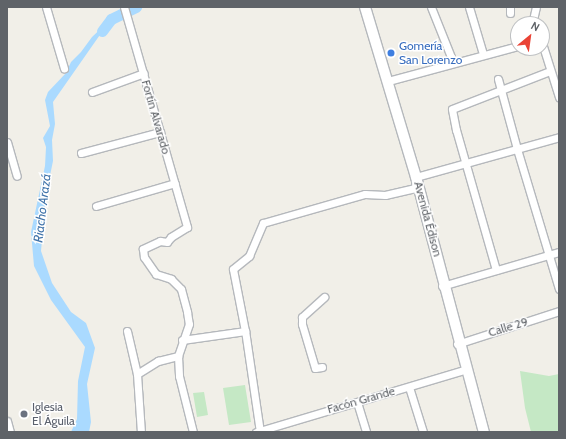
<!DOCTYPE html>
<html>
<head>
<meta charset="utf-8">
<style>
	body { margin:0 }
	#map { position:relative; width:566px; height:439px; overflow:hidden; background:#f1efe8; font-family:Cabin,sans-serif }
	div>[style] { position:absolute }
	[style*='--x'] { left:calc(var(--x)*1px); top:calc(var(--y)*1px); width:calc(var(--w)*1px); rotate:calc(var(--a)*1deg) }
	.green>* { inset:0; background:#c5e8c5 }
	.water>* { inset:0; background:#aadaff }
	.river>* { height:11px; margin:-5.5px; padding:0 5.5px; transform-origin:5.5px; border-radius:5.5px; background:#aadaff }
	.roads { filter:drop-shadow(1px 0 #b5b8bc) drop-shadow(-1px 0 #b5b8bc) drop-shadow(0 1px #b5b8bc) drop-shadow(0 -1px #b5b8bc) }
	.minor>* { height:7px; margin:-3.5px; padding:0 3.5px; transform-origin:3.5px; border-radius:3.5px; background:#fff }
	.secondary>* { height:10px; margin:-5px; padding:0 5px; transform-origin:5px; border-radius:5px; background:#fff }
	.dots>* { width:11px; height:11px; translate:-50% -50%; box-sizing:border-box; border:2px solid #fff; border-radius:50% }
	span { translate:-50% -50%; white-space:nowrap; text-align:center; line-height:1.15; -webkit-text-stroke:3px #fff; paint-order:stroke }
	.shop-label { font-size:12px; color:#366cbe }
	.left { translate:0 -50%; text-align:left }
	.street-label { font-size:12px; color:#5f6368 }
	.worship-label { font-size:12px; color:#5b616d }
	.water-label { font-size:13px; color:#4174aa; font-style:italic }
	.frame { position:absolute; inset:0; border:8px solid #5f6368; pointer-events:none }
	.north { position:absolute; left:510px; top:16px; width:40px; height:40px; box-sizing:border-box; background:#fff; border:1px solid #bfc1c3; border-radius:50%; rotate:29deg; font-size:11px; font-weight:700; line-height:16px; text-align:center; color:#5f6368 }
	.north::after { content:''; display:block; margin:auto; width:14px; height:18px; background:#ea4335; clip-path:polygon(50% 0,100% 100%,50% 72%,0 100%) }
</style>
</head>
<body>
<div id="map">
	<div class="green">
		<i style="clip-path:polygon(520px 371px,549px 376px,559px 374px,559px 432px,531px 432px,525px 408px)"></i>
		<i style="clip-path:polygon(245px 385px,251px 422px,229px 425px,223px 388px)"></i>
		<i style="clip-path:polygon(204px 392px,208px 415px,197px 417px,193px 393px)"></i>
	</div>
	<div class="water">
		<i style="clip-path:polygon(111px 19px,53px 102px,55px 124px,52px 140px,53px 161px,46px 195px,41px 251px,52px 283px,71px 312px,86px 323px,95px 348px,87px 384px,91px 422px,89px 432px,71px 432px,77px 419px,78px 381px,85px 347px,51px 300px,34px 266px,31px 232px,45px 166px,46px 147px,43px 138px,50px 126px,45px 100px,48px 92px,66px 73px,71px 62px,81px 52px,92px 37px)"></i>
	</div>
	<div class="river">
		<i style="--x:102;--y:31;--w:15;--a:-53"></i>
		<i style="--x:111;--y:19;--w:28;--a:-26"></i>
	</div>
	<div class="roads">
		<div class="minor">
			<i style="--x:46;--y:7;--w:64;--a:73.6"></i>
			<i style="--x:124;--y:7;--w:229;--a:74"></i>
			<i style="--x:187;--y:227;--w:19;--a:148"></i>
			<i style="--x:171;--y:237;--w:6;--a:129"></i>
			<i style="--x:167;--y:242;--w:7;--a:-172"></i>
			<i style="--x:160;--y:241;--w:19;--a:155"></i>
			<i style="--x:143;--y:249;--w:8;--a:83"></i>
			<i style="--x:144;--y:257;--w:21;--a:55"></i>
			<i style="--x:156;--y:274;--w:16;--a:18"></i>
			<i style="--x:171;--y:279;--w:14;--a:45"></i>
			<i style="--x:181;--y:289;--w:24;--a:75"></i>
			<i style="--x:187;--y:312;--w:12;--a:81"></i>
			<i style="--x:189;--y:324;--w:34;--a:109"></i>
			<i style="--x:178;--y:356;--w:20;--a:87"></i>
			<i style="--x:179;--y:376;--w:58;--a:76"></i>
			<i style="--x:431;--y:7;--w:59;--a:68.2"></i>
			<i style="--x:469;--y:7;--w:49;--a:73.4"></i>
			<i style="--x:510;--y:7;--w:6;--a:90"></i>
			<i style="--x:532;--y:24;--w:17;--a:-77"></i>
			<i style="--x:542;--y:43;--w:57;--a:72.5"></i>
			<i style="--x:498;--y:79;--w:73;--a:74.8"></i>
			<i style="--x:517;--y:149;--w:146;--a:73.3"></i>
			<i style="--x:388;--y:81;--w:135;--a:-15.1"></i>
			<i style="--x:92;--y:92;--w:55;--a:-20.1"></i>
			<i style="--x:7;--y:142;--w:35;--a:74"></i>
			<i style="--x:81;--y:153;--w:82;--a:-14.9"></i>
			<i style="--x:96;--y:206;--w:82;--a:-16.2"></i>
			<i style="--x:496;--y:270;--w:146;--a:-105.9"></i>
			<i style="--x:456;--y:130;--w:21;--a:-101"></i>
			<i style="--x:452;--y:109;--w:105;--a:-21.2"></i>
			<i style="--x:442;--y:286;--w:122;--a:-16.2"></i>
			<i style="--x:127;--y:331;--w:44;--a:76.9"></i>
			<i style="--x:137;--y:374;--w:58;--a:86.1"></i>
			<i style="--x:182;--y:340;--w:64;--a:-8.1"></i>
			<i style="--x:457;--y:344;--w:107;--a:-17.9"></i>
			<i style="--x:322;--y:367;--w:7;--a:172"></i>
			<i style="--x:315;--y:368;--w:46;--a:-106.5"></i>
			<i style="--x:302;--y:324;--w:7;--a:-90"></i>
			<i style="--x:302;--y:317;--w:30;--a:-42"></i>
			<i style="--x:137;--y:374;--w:25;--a:-32"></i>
			<i style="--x:158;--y:361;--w:21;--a:-14"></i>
			<i style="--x:409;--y:387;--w:47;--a:72.7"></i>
			<i style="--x:357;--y:402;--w:31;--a:73"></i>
			<i style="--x:7;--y:421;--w:11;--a:75"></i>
			<i style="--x:256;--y:432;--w:220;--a:-16.6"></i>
			<i style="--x:260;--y:432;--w:102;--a:-98.4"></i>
			<i style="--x:245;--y:331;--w:63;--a:-101"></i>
			<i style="--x:233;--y:269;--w:21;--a:-39"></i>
			<i style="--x:249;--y:256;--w:36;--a:-67"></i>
			<i style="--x:263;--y:223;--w:106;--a:-15.9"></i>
			<i style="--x:365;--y:194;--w:20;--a:3"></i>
			<i style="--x:385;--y:195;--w:31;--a:-13"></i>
			<i style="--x:415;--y:188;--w:11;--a:-85"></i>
			<i style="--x:416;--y:177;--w:148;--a:-15.6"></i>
		</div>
		<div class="secondary">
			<i style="--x:365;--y:7;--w:177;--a:73.3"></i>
			<i style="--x:416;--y:177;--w:264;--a:75.1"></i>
		</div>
	</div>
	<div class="dots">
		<i style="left:391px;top:53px;background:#3f7fe0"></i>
		<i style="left:24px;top:414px;background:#6b7280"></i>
	</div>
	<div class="shop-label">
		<span class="left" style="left:399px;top:53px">Gomería<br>San Lorenzo</span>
	</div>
	<div class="street-label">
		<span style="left:156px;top:117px;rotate:74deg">Fortín Alvarado</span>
		<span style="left:428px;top:219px;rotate:75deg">Avenida Édison</span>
		<span style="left:508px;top:327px;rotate:-17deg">Calle 29</span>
		<span style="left:361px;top:400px;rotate:-16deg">Facón Grande</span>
	</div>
	<div class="worship-label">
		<span class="left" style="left:32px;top:414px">Iglesia<br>El Águila</span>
	</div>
	<div class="water-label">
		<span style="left:42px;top:208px;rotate:-83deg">Riacho Arazá</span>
	</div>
	<div class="frame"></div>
	<div class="north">N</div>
</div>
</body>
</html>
